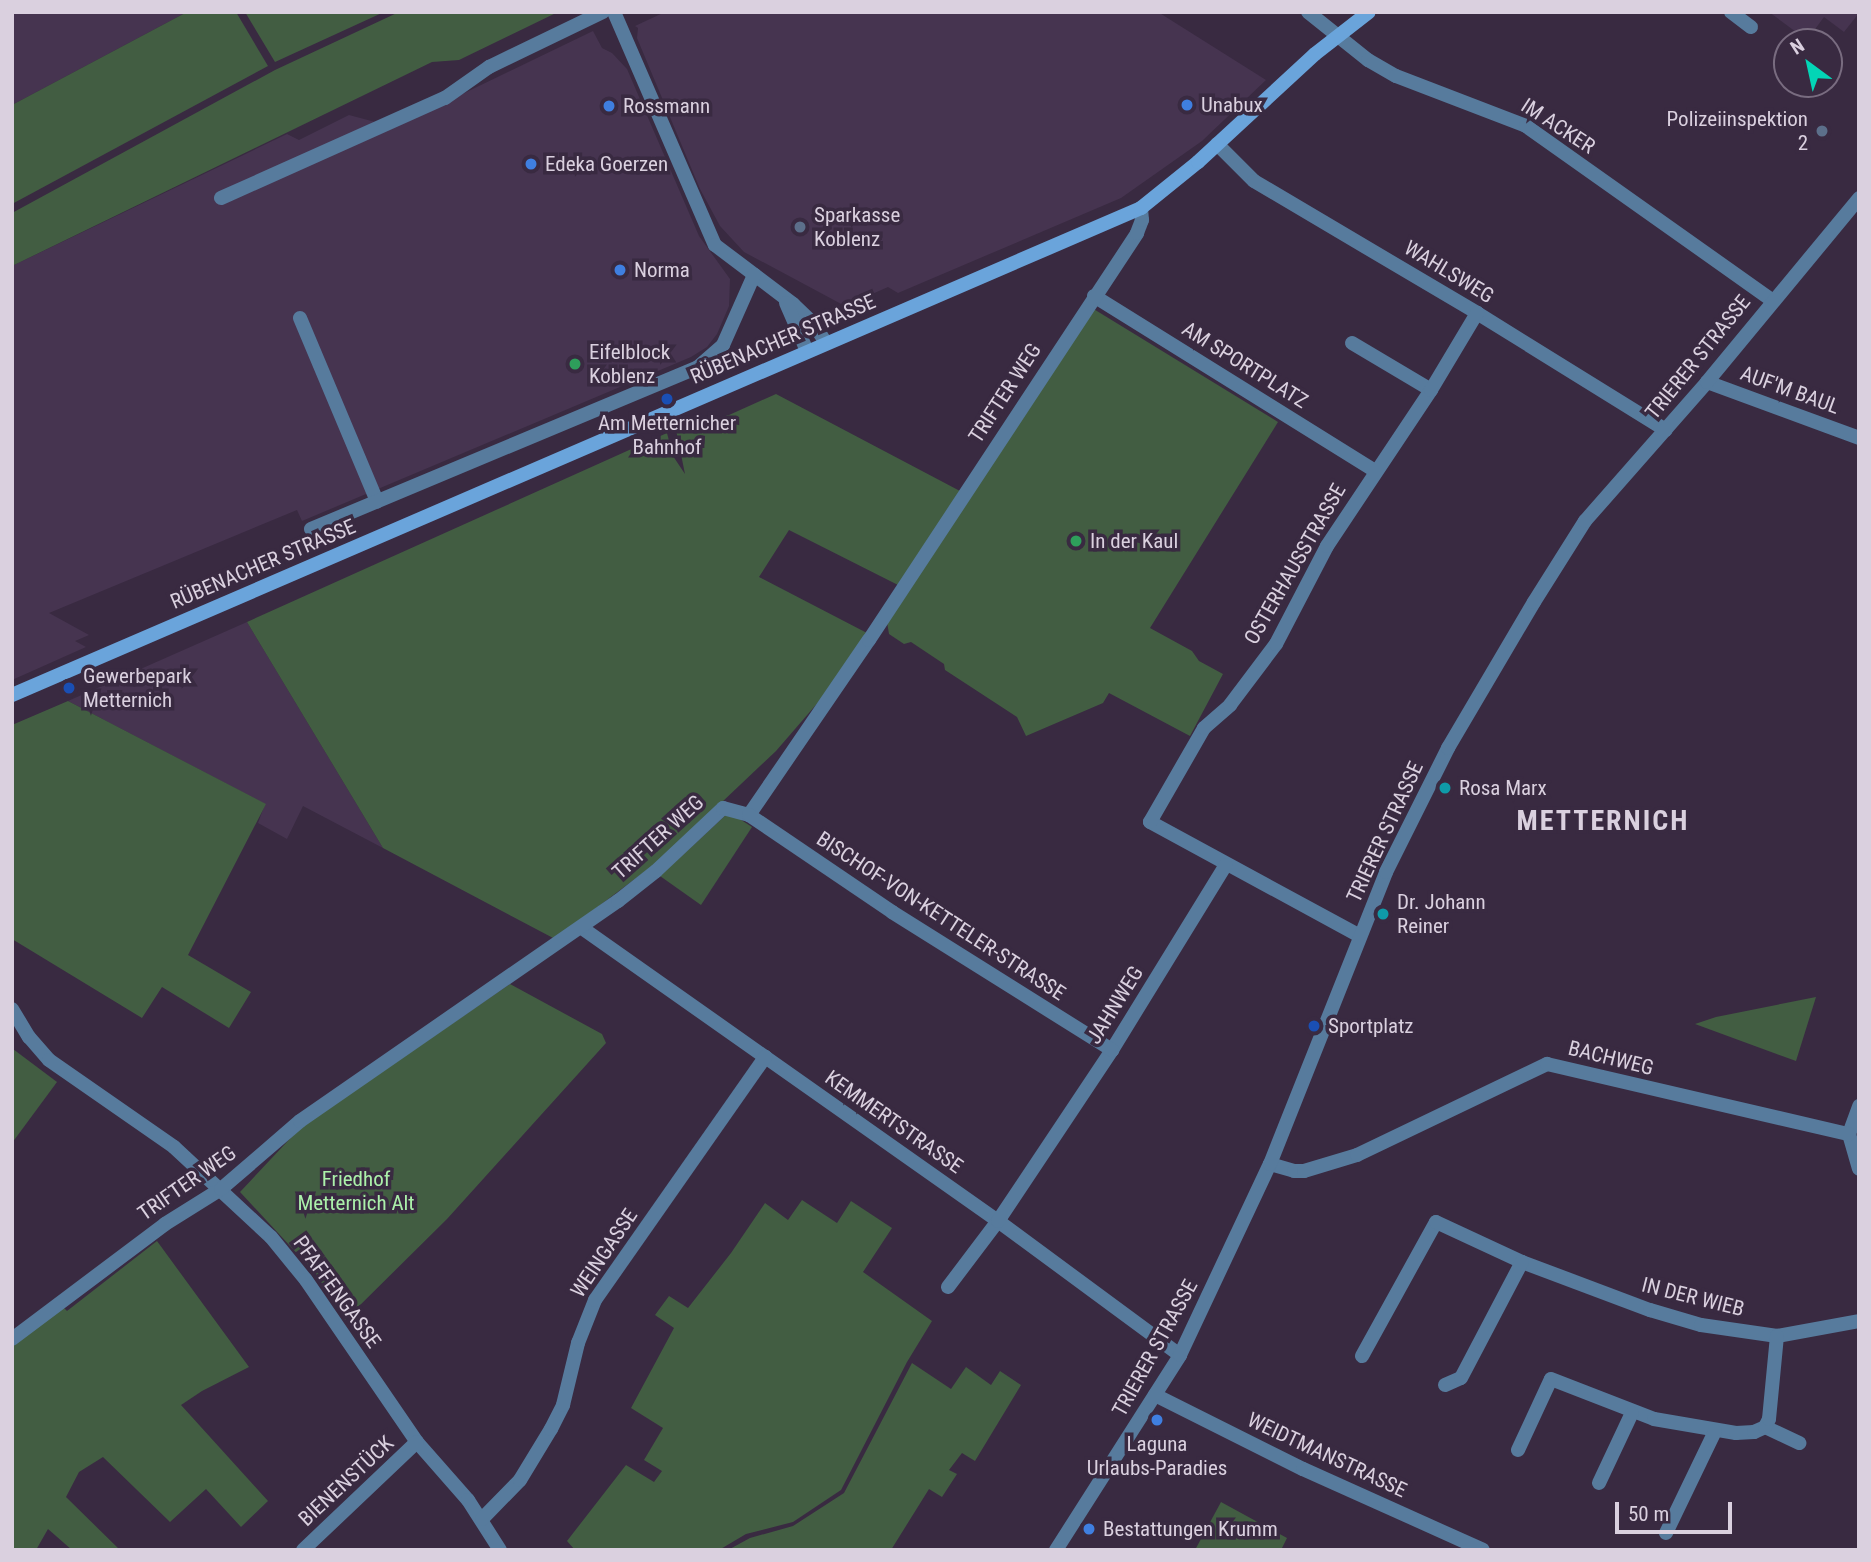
<!DOCTYPE html>
<html>
<head>
<meta charset="utf-8">
<style>
	body { margin:0 }
	#map { position:relative; width:1871px; height:1562px; overflow:hidden; background:#392a41; font-family:"Roboto Condensed",sans-serif }
	div>[style] { position:absolute }
	[style*='--x'] { left:calc(var(--x)*1px); top:calc(var(--y)*1px); width:calc(var(--w)*1px); rotate:calc(var(--a)*1deg) }
	.built>* { inset:0; background:#463450 }
	.green>* { inset:0; background:#425d42 }
	.street>* { height:14px; margin:-7px; padding:0 7px; transform-origin:7px; border-radius:7px; background:#577b9d }
	.secondary>* { height:14px; margin:-7px; padding:0 7px; transform-origin:7px; border-radius:7px; background:#6aa4db }
	.dots>* { width:19px; height:19px; translate:-50% -50%; box-sizing:border-box; border:4px solid #392a41; border-radius:50% }
	span { translate:-50% -50%; white-space:nowrap; text-align:center; line-height:1.15; -webkit-text-stroke:7px #392a41; paint-order:stroke }
	.poi-label { font-size:21px; color:#dad0df }
	.left { translate:0 -50%; text-align:left }
	.right { translate:-100% -50%; text-align:right }
	.street-label { font-size:21px; color:#dad0df }
	.park-label { font-size:21px; color:#abf0aa }
	.district-label { font-size:28px; color:#dad0df; font-weight:700; letter-spacing:2px }
	.frame { position:absolute; inset:0; border:14px solid #dad0df; pointer-events:none }
	.north { position:absolute; left:1773px; top:28px; width:70px; height:70px; box-sizing:border-box; background:#392a41; border:2px solid #796c80; border-radius:50%; rotate:327deg; font-size:19px; font-weight:700; line-height:28px; text-align:center; color:#dad0df }
	.north::after { content:''; display:block; margin:auto; width:24px; height:32px; background:#03d5b6; clip-path:polygon(50% 0,100% 100%,50% 72%,0 100%) }
	.scale { position:absolute; left:1615px; top:1502px; width:117px; height:32px; box-sizing:border-box; border:4px solid #dad0df; border-top:0; padding-left:9px; font-size:21px; line-height:24px; white-space:nowrap; color:#dad0df; -webkit-text-stroke:5px #392a41; paint-order:stroke }
</style>
</head>
<body>
<div id="map">
	<div class="built">
		<i style="clip-path:polygon(12px 12px,187px 12px,12px 105px)"></i>
		<i style="clip-path:polygon(665px 12px,1158px 12px,1266px 80px,1202px 141px,1121px 198px,898px 293px,888px 287px,845px 306px,744px 252px,720px 226px,700px 189px,637px 38px,638px 28px,635px 26px)"></i>
		<i style="clip-path:polygon(1769px 12px,1859px 12px,1859px 13px,1844px 32px,1824px 17px,1807px 40px)"></i>
		<i style="clip-path:polygon(593px 31px,602px 48px,612px 53px,627px 69px,699px 236px,730px 279px,729px 306px,717px 334px,707px 347px,691px 357px,302px 521px,297px 510px,49px 613px,89px 635px,75px 641px,86px 647px,12px 680px,12px 266px,287px 134px,299px 140px,349px 115px,394px 127px)"></i>
		<i style="clip-path:polygon(247px 622px,383px 848px,303px 806px,287px 839px,258px 823px,265px 804px,68px 701px)"></i>
	</div>
	<div class="green">
		<i style="clip-path:polygon(187px 12px,236px 12px,268px 66px,12px 204px,12px 105px)"></i>
		<i style="clip-path:polygon(245px 12px,384px 12px,275px 62px)"></i>
		<i style="clip-path:polygon(399px 12px,558px 12px,459px 60px,432px 62px,12px 266px,12px 213px,275px 70px)"></i>
		<i style="clip-path:polygon(1092px 308px,1278px 422px,1150px 628px,1192px 651px,1199px 661px,1223px 674px,1190px 736px,1109px 693px,1103px 703px,1026px 736px,1017px 717px,945px 670px,944px 664px,911px 642px,904px 644px,889px 634px,887px 622px)"></i>
		<i style="clip-path:polygon(776px 394px,960px 491px,898px 585px,789px 530px,759px 577px,867px 633px,827px 692px,776px 751px,664px 857px,555px 939px,383px 848px,247px 622px,667px 433px,673px 456px,685px 474px,676px 430px,729px 415px)"></i>
		<i style="clip-path:polygon(68px 701px,266px 804px,188px 955px,251px 992px,229px 1028px,162px 987px,142px 1018px,12px 939px,12px 725px)"></i>
		<i style="clip-path:polygon(729px 812px,752px 827px,701px 905px,660px 876px)"></i>
		<i style="clip-path:polygon(510px 984px,602px 1034px,606px 1043px,447px 1219px,345px 1320px,316px 1274px,240px 1192px,301px 1127px)"></i>
		<i style="clip-path:polygon(1816px 997px,1796px 1061px,1695px 1024px,1716px 1017px)"></i>
		<i style="clip-path:polygon(13px 1049px,57px 1082px,12px 1143px,12px 1050px)"></i>
		<i style="clip-path:polygon(802px 1200px,837px 1223px,851px 1201px,892px 1228px,863px 1272px,932px 1321px,907px 1362px,841px 1490px,793px 1522px,746px 1534px,719px 1550px,575px 1550px,567px 1541px,626px 1465px,654px 1482px,662px 1471px,644px 1460px,663px 1428px,631px 1408px,674px 1328px,655px 1315px,669px 1296px,688px 1308px,731px 1253px,765px 1203px,788px 1220px)"></i>
		<i style="clip-path:polygon(157px 1241px,249px 1367px,202px 1391px,181px 1405px,268px 1501px,241px 1527px,206px 1489px,170px 1522px,103px 1457px,79px 1472px,66px 1497px,120px 1550px,72px 1550px,48px 1529px,36px 1550px,12px 1550px,12px 1347px,63px 1307px,67px 1311px)"></i>
		<i style="clip-path:polygon(912px 1363px,951px 1389px,966px 1367px,991px 1385px,1000px 1371px,1021px 1385px,975px 1461px,962px 1453px,949px 1470px,957px 1474px,942px 1497px,929px 1489px,891px 1550px,728px 1550px,750px 1538px,793px 1526px,844px 1493px)"></i>
		<i style="clip-path:polygon(1221px 1502px,1287px 1538px,1281px 1550px,1195px 1550px)"></i>
	</div>
	<div class="street">
		<i style="--x:614;--y:12;--w:254;--a:66.6"></i>
		<i style="--x:715;--y:245;--w:98;--a:37.1"></i>
		<i style="--x:793;--y:304;--w:29;--a:44"></i>
		<i style="--x:814;--y:324;--w:22;--a:58"></i>
		<i style="--x:1308;--y:12;--w:77;--a:38.7"></i>
		<i style="--x:1368;--y:60;--w:32;--a:30"></i>
		<i style="--x:1396;--y:76;--w:139;--a:21"></i>
		<i style="--x:1526;--y:126;--w:301;--a:35.3"></i>
		<i style="--x:1731;--y:12;--w:25;--a:37"></i>
		<i style="--x:1217;--y:144;--w:52;--a:45"></i>
		<i style="--x:1254;--y:181;--w:259;--a:30.6"></i>
		<i style="--x:1477;--y:313;--w:222;--a:31.8"></i>
		<i style="--x:221;--y:198;--w:245;--a:-24.1"></i>
		<i style="--x:445;--y:98;--w:54;--a:-35.2"></i>
		<i style="--x:489;--y:67;--w:127;--a:-25.8"></i>
		<i style="--x:1094;--y:296;--w:331;--a:31.9"></i>
		<i style="--x:786;--y:303;--w:52;--a:66.4"></i>
		<i style="--x:300;--y:318;--w:199;--a:67.2"></i>
		<i style="--x:1352;--y:343;--w:92;--a:30.7"></i>
		<i style="--x:1707;--y:382;--w:162;--a:20.2"></i>
		<i style="--x:311;--y:529;--w:420;--a:-22.7"></i>
		<i style="--x:698;--y:367;--w:33;--a:-41"></i>
		<i style="--x:723;--y:345;--w:77;--a:-66.1"></i>
		<i style="--x:749;--y:815;--w:212;--a:-55.6"></i>
		<i style="--x:869;--y:640;--w:487;--a:-56.6"></i>
		<i style="--x:1137;--y:233;--w:14;--a:-69"></i>
		<i style="--x:1142;--y:220;--w:12;--a:-95"></i>
		<i style="--x:582;--y:928;--w:509;--a:35.16"></i>
		<i style="--x:998;--y:1221;--w:226;--a:36.4"></i>
		<i style="--x:1360;--y:936;--w:239;--a:-151.5"></i>
		<i style="--x:1150;--y:822;--w:108;--a:-60.1"></i>
		<i style="--x:1204;--y:728;--w:35;--a:-41"></i>
		<i style="--x:1230;--y:705;--w:76;--a:-53"></i>
		<i style="--x:1276;--y:644;--w:110;--a:-62.5"></i>
		<i style="--x:1327;--y:546;--w:187;--a:-56.3"></i>
		<i style="--x:1431;--y:390;--w:90;--a:-59.1"></i>
		<i style="--x:12;--y:1009;--w:33;--a:59"></i>
		<i style="--x:29;--y:1037;--w:30;--a:49"></i>
		<i style="--x:49;--y:1060;--w:152;--a:34.8"></i>
		<i style="--x:174;--y:1147;--w:132;--a:42.9"></i>
		<i style="--x:271;--y:1237;--w:55;--a:50.9"></i>
		<i style="--x:306;--y:1280;--w:196;--a:55.6"></i>
		<i style="--x:417;--y:1442;--w:77;--a:48.7"></i>
		<i style="--x:468;--y:1500;--w:59;--a:57.4"></i>
		<i style="--x:1849;--y:1134;--w:36;--a:74"></i>
		<i style="--x:1849;--y:1134;--w:30;--a:-70"></i>
		<i style="--x:1270;--y:1164;--w:25;--a:16"></i>
		<i style="--x:1294;--y:1171;--w:10;--a:0"></i>
		<i style="--x:1304;--y:1171;--w:55;--a:-16.8"></i>
		<i style="--x:1357;--y:1155;--w:211;--a:-25.6"></i>
		<i style="--x:1547;--y:1064;--w:310;--a:13.1"></i>
		<i style="--x:948;--y:1287;--w:83;--a:-52.9"></i>
		<i style="--x:998;--y:1221;--w:206;--a:-56.3"></i>
		<i style="--x:1112;--y:1050;--w:217;--a:-58.4"></i>
		<i style="--x:12;--y:1339;--w:191;--a:-36.9"></i>
		<i style="--x:165;--y:1224;--w:66;--a:-32"></i>
		<i style="--x:221;--y:1189;--w:104;--a:-40.7"></i>
		<i style="--x:300;--y:1121;--w:387;--a:-34.7"></i>
		<i style="--x:618;--y:901;--w:48;--a:-38.3"></i>
		<i style="--x:656;--y:871;--w:92;--a:-43.2"></i>
		<i style="--x:723;--y:808;--w:27;--a:15"></i>
		<i style="--x:749;--y:815;--w:173;--a:34.1"></i>
		<i style="--x:892;--y:912;--w:260;--a:32.1"></i>
		<i style="--x:1362;--y:1356;--w:153;--a:-61.1"></i>
		<i style="--x:1436;--y:1222;--w:95;--a:24.9"></i>
		<i style="--x:1522;--y:1262;--w:137;--a:20.6"></i>
		<i style="--x:1650;--y:1310;--w:53;--a:16.4"></i>
		<i style="--x:1701;--y:1325;--w:77;--a:8.2"></i>
		<i style="--x:1777;--y:1336;--w:83;--a:-10.4"></i>
		<i style="--x:1445;--y:1385;--w:17;--a:-24"></i>
		<i style="--x:1461;--y:1378;--w:131;--a:-62.3"></i>
		<i style="--x:1155;--y:1395;--w:165;--a:26.6"></i>
		<i style="--x:1303;--y:1469;--w:197;--a:24.2"></i>
		<i style="--x:1765;--y:1427;--w:38;--a:25"></i>
		<i style="--x:1518;--y:1450;--w:78;--a:-65.1"></i>
		<i style="--x:1551;--y:1379;--w:110;--a:21.2"></i>
		<i style="--x:1654;--y:1419;--w:83;--a:9.7"></i>
		<i style="--x:1736;--y:1433;--w:18;--a:-3"></i>
		<i style="--x:1754;--y:1432;--w:12;--a:-24"></i>
		<i style="--x:1765;--y:1427;--w:9;--a:-63"></i>
		<i style="--x:1769;--y:1419;--w:83;--a:-84.5"></i>
		<i style="--x:1599;--y:1483;--w:77;--a:-64.8"></i>
		<i style="--x:482;--y:1519;--w:54;--a:-45.7"></i>
		<i style="--x:520;--y:1480;--w:60;--a:-58.7"></i>
		<i style="--x:551;--y:1429;--w:27;--a:-63"></i>
		<i style="--x:563;--y:1405;--w:64;--a:-76.4"></i>
		<i style="--x:578;--y:1343;--w:46;--a:-68.4"></i>
		<i style="--x:595;--y:1300;--w:297;--a:-55"></i>
		<i style="--x:1666;--y:1533;--w:113;--a:-64.3"></i>
		<i style="--x:303;--y:1550;--w:157;--a:-43.5"></i>
		<i style="--x:1056;--y:1550;--w:231;--a:-57.5"></i>
		<i style="--x:1180;--y:1355;--w:211;--a:-64.8"></i>
		<i style="--x:1270;--y:1164;--w:314;--a:-68.3"></i>
		<i style="--x:1386;--y:872;--w:139;--a:-63.4"></i>
		<i style="--x:1448;--y:748;--w:169;--a:-59.5"></i>
		<i style="--x:1534;--y:602;--w:96;--a:-57.8"></i>
		<i style="--x:1585;--y:521;--w:185;--a:-48.7"></i>
		<i style="--x:1707;--y:382;--w:239;--a:-50.4"></i>
	</div>
	<div class="secondary">
		<i style="--x:12;--y:695;--w:1230;--a:-23.33"></i>
		<i style="--x:1141;--y:208;--w:73;--a:-38.9"></i>
		<i style="--x:1198;--y:162;--w:159;--a:-42.7"></i>
		<i style="--x:1315;--y:54;--w:68;--a:-37.9"></i>
	</div>
	<div class="dots">
		<i style="left:1187px;top:105px;background:#3f7fe0"></i>
		<i style="left:609px;top:106px;background:#3f7fe0"></i>
		<i style="left:1822px;top:131px;background:#5c6f8a"></i>
		<i style="left:531px;top:164px;background:#3f7fe0"></i>
		<i style="left:800px;top:227px;background:#5c6f8a"></i>
		<i style="left:620px;top:270px;background:#3f7fe0"></i>
		<i style="left:575px;top:364px;background:#2e9e5b"></i>
		<i style="left:667px;top:399px;background:#1a4fb4"></i>
		<i style="left:1076px;top:541px;background:#2e9e5b"></i>
		<i style="left:69px;top:688px;background:#1a4fb4"></i>
		<i style="left:1445px;top:788px;background:#0f9aa8"></i>
		<i style="left:1383px;top:914px;background:#0f9aa8"></i>
		<i style="left:1314px;top:1026px;background:#1a4fb4"></i>
		<i style="left:1157px;top:1420px;background:#3f7fe0"></i>
		<i style="left:1089px;top:1529px;background:#3f7fe0"></i>
	</div>
	<div class="poi-label">
		<span class="left" style="left:1201px;top:105px">Unabux</span>
		<span class="left" style="left:623px;top:106px">Rossmann</span>
		<span class="right" style="left:1808px;top:131px">Polizeiinspektion<br>2</span>
		<span class="left" style="left:545px;top:164px">Edeka Goerzen</span>
		<span class="left" style="left:814px;top:227px">Sparkasse<br>Koblenz</span>
		<span class="left" style="left:634px;top:270px">Norma</span>
		<span class="left" style="left:589px;top:364px">Eifelblock<br>Koblenz</span>
		<span style="left:667px;top:435px">Am Metternicher<br>Bahnhof</span>
		<span class="left" style="left:1090px;top:541px">In der Kaul</span>
		<span class="left" style="left:83px;top:688px">Gewerbepark<br>Metternich</span>
		<span class="left" style="left:1459px;top:788px">Rosa Marx</span>
		<span class="left" style="left:1397px;top:914px">Dr. Johann<br>Reiner</span>
		<span class="left" style="left:1328px;top:1026px">Sportplatz</span>
		<span style="left:1157px;top:1456px">Laguna<br>Urlaubs-Paradies</span>
		<span class="left" style="left:1103px;top:1529px">Bestattungen Krumm</span>
	</div>
	<div class="street-label">
		<span style="left:1558px;top:126px;rotate:33deg">IM ACKER</span>
		<span style="left:1449px;top:272px;rotate:31deg">WAHLSWEG</span>
		<span style="left:783px;top:339px;rotate:-23deg">RÜBENACHER STRASSE</span>
		<span style="left:1698px;top:357px;rotate:-51deg">TRIERER STRASSE</span>
		<span style="left:1245px;top:365px;rotate:32deg">AM SPORTPLATZ</span>
		<span style="left:1790px;top:390px;rotate:20deg">AUF'M BAUL</span>
		<span style="left:1005px;top:393px;rotate:-57deg">TRIFTER WEG</span>
		<span style="left:263px;top:564px;rotate:-23deg">RÜBENACHER STRASSE</span>
		<span style="left:1295px;top:564px;rotate:-60deg">OSTERHAUSSTRASSE</span>
		<span style="left:1385px;top:832px;rotate:-65deg">TRIERER STRASSE</span>
		<span style="left:658px;top:837px;rotate:-42deg">TRIFTER WEG</span>
		<span style="left:941px;top:916px;rotate:33deg">BISCHOF-VON-KETTELER-STRASSE</span>
		<span style="left:1115px;top:1005px;rotate:-58deg">JAHNWEG</span>
		<span style="left:1611px;top:1058px;rotate:14deg">BACHWEG</span>
		<span style="left:894px;top:1122px;rotate:35deg">KEMMERTSTRASSE</span>
		<span style="left:187px;top:1183px;rotate:-35deg">TRIFTER WEG</span>
		<span style="left:604px;top:1253px;rotate:-56deg">WEINGASSE</span>
		<span style="left:337px;top:1292px;rotate:54deg">PFAFFENGASSE</span>
		<span style="left:1693px;top:1297px;rotate:14deg">IN DER WIEB</span>
		<span style="left:1155px;top:1348px;rotate:-61deg">TRIERER STRASSE</span>
		<span style="left:1327px;top:1455px;rotate:25deg">WEIDTMANSTRASSE</span>
		<span style="left:346px;top:1481px;rotate:-43deg">BIENENSTÜCK</span>
	</div>
	<div class="park-label">
		<span style="left:356px;top:1191px">Friedhof<br>Metternich Alt</span>
	</div>
	<div class="district-label">
		<span style="left:1603px;top:821px">METTERNICH</span>
	</div>
	<div class="frame"></div>
	<div class="north">N</div>
	<div class="scale">50 m</div>
</div>
</body>
</html>
